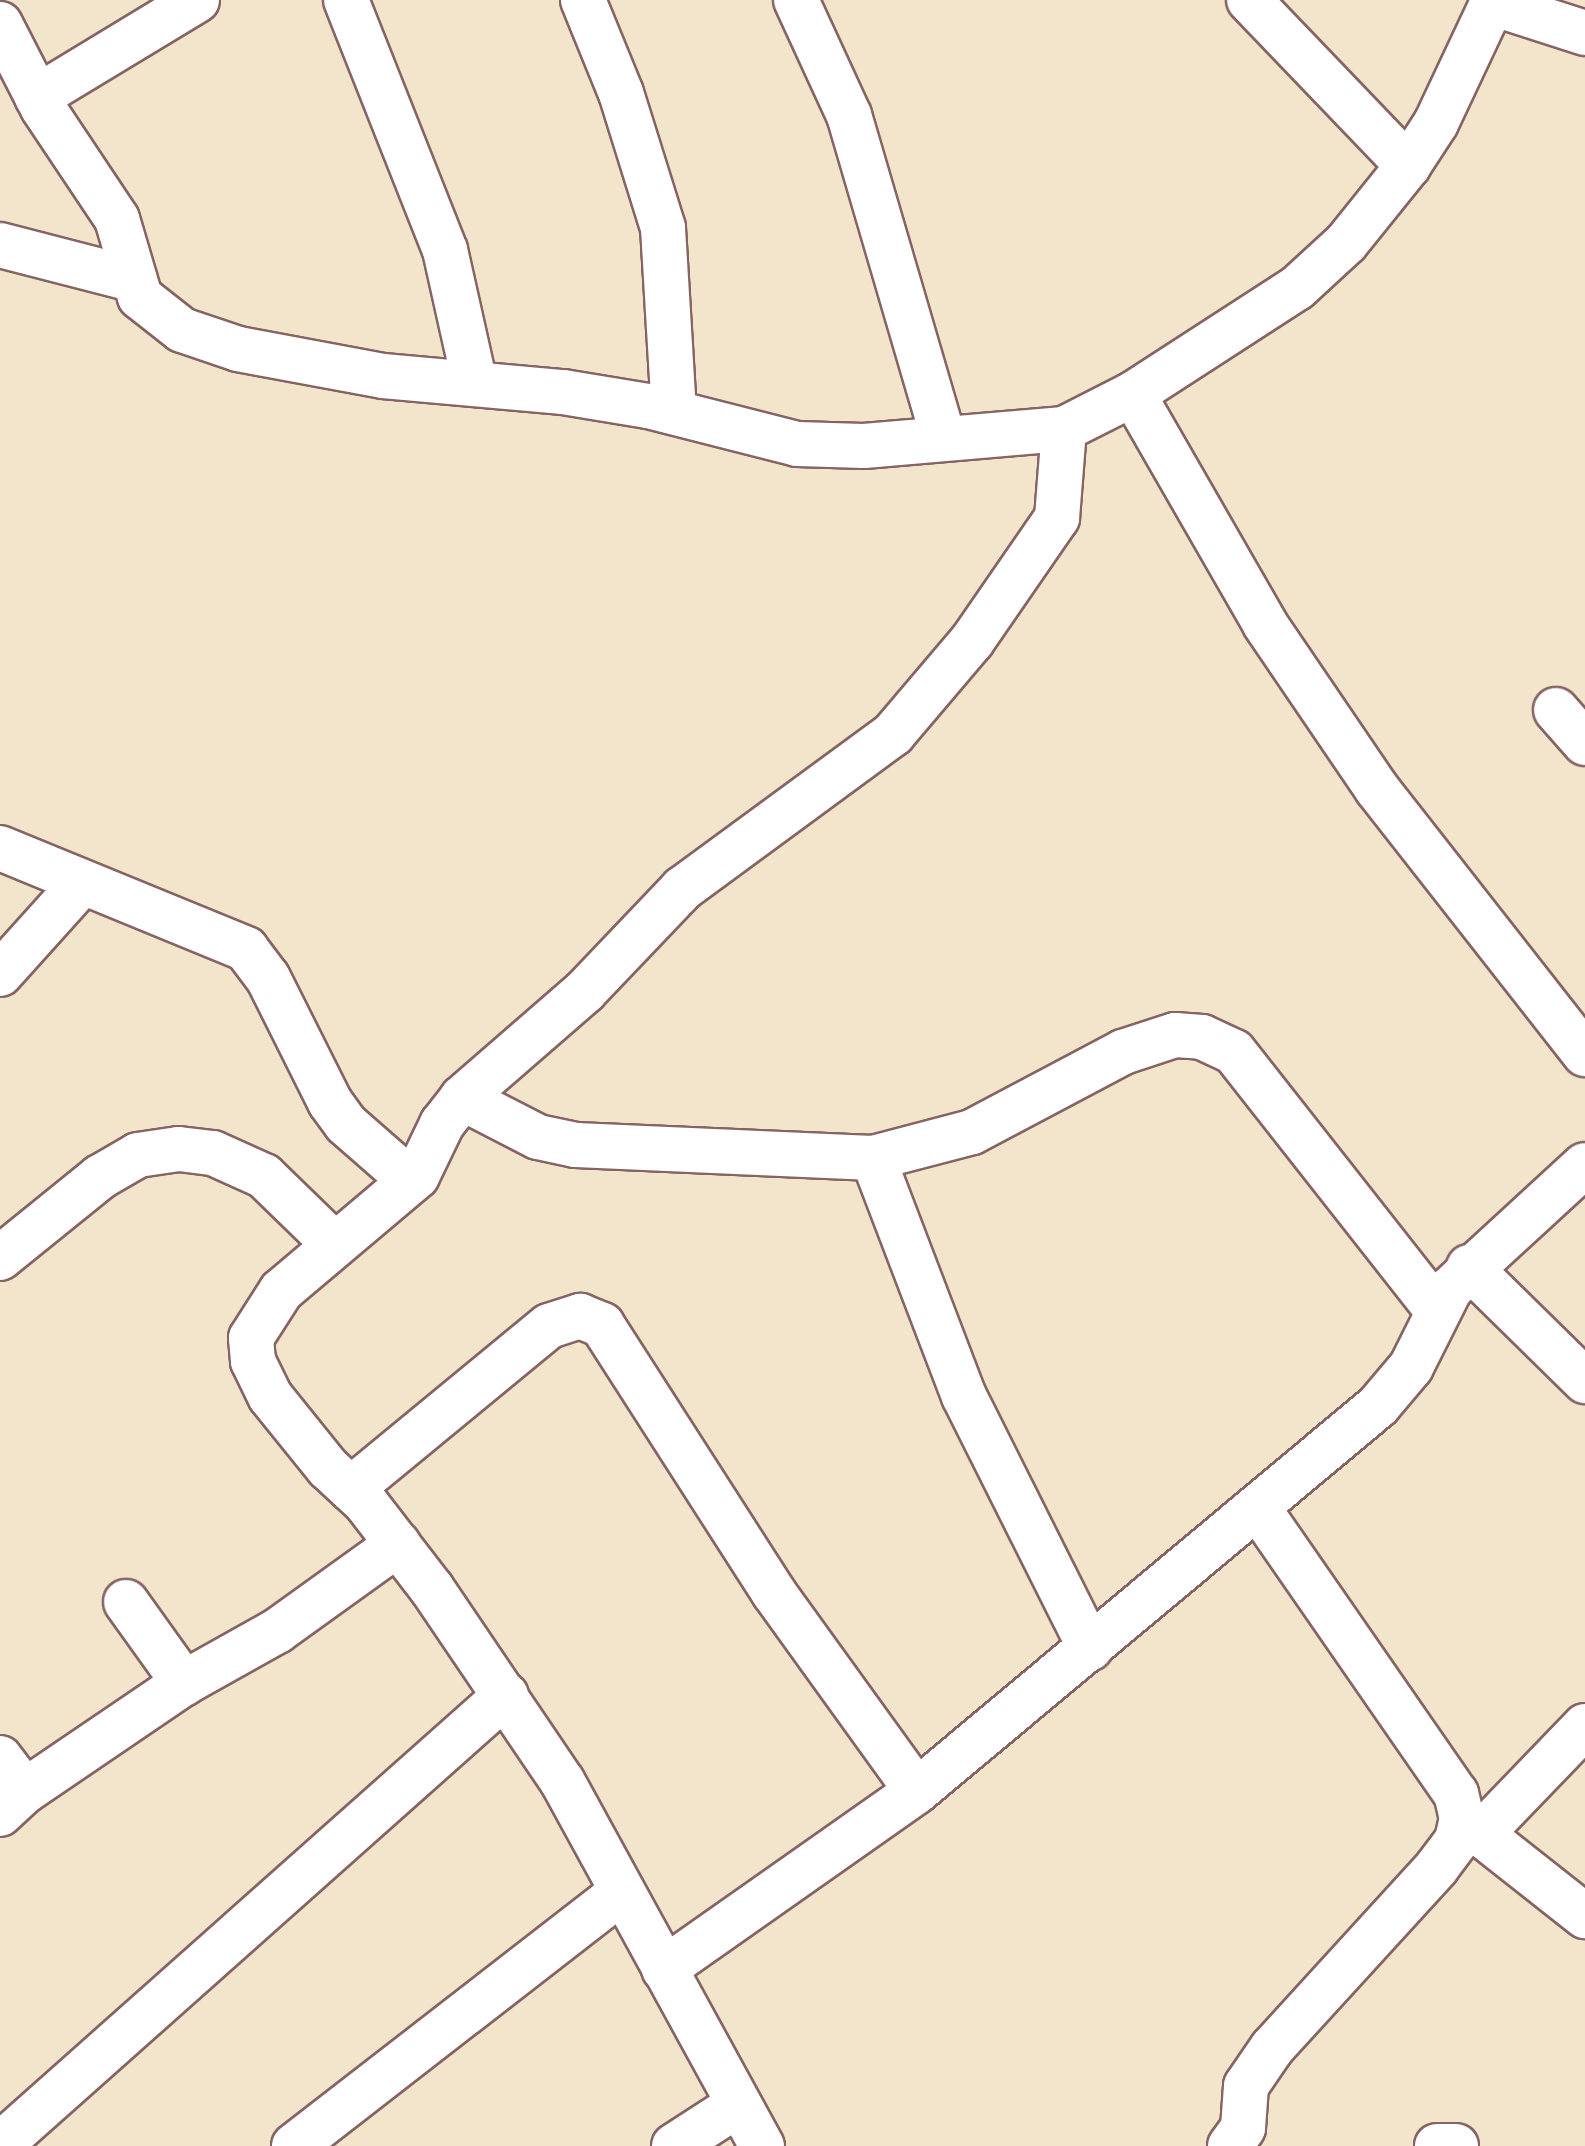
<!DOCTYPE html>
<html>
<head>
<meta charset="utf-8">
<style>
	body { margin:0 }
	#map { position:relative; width:1585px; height:2146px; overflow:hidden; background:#f2e5cb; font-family:"Sorts Mill Goudy",serif }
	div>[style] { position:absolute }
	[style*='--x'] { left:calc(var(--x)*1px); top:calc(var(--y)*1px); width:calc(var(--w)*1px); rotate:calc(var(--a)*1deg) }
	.roads { filter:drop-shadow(2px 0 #856463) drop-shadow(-2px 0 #856463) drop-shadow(0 2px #856463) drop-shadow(0 -2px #856463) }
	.minor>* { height:44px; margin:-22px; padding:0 22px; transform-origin:22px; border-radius:22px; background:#fff }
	span { translate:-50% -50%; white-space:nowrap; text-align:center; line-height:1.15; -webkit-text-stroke:8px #f7f3e8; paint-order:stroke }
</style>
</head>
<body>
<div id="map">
	<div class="roads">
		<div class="minor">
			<i style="--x:346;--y:0;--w:269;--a:68.4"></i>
			<i style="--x:445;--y:250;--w:137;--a:77.4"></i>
			<i style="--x:583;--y:0;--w:100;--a:67.8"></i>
			<i style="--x:621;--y:93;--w:141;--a:72.7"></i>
			<i style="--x:663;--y:228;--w:184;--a:86.6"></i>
			<i style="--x:796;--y:0;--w:127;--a:65.3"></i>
			<i style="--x:849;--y:115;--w:334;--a:73.7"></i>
			<i style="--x:1249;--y:0;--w:230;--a:46.2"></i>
			<i style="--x:1492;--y:3;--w:98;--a:17.9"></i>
			<i style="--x:0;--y:24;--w:94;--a:62.9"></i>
			<i style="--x:43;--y:108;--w:133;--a:56.3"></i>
			<i style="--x:117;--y:219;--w:81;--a:73.6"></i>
			<i style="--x:140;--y:297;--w:53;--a:38.2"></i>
			<i style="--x:182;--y:330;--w:59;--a:18.7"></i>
			<i style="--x:238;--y:349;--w:147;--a:10.5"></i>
			<i style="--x:383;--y:376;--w:181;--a:5.1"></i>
			<i style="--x:563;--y:392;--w:86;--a:9.4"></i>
			<i style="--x:648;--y:406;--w:154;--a:14.3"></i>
			<i style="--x:797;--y:444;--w:67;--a:1.7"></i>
			<i style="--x:864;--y:446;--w:201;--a:-4.9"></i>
			<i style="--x:1064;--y:429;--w:77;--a:-26.9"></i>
			<i style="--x:1133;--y:394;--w:195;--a:-32.9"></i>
			<i style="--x:1297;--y:288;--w:67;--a:-42.6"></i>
			<i style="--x:1346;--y:243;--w:99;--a:-51.2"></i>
			<i style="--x:1408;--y:166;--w:51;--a:-56.9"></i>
			<i style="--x:1436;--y:123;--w:136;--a:-64.8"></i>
			<i style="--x:37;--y:97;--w:187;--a:-31.2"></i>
			<i style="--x:0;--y:245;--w:139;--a:14.5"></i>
			<i style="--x:1133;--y:394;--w:265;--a:60.1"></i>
			<i style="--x:1265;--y:624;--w:199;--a:55.8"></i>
			<i style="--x:1377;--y:789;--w:337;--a:51.9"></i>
			<i style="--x:1556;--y:710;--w:44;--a:48.7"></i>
			<i style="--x:0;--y:848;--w:266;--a:22.3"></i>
			<i style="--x:246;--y:949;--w:36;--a:53"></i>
			<i style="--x:268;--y:978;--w:139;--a:63.4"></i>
			<i style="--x:330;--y:1102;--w:27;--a:54"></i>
			<i style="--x:346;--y:1124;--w:85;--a:41.2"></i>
			<i style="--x:0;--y:974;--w:120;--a:-48"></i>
			<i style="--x:462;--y:1098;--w:85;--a:27.2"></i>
			<i style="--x:538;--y:1137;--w:39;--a:12"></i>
			<i style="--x:576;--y:1145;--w:297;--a:2.5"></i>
			<i style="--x:873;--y:1158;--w:102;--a:-14.7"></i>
			<i style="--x:972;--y:1132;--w:171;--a:-27.9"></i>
			<i style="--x:1123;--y:1052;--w:55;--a:-18.1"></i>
			<i style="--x:1175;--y:1035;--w:27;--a:4"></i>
			<i style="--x:1202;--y:1037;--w:35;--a:25"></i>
			<i style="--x:1234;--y:1052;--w:328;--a:51.8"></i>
			<i style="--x:873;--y:1158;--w:255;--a:69.1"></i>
			<i style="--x:964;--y:1396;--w:282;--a:63.4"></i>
			<i style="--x:0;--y:1258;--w:129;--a:-39"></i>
			<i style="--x:100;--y:1177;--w:44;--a:-30.1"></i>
			<i style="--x:138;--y:1155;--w:41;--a:-8.3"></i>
			<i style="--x:179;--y:1149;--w:34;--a:7"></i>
			<i style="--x:213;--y:1153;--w:56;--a:24.3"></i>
			<i style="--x:264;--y:1176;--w:98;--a:44.2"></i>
			<i style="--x:1469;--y:1267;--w:163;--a:44.5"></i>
			<i style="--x:351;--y:1489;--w:256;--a:-39.5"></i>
			<i style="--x:549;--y:1326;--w:33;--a:-18"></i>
			<i style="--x:580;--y:1316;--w:24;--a:22"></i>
			<i style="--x:602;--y:1325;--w:318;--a:57.3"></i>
			<i style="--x:774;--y:1593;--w:244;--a:54.2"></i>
			<i style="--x:126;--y:1602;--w:100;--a:54.4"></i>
			<i style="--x:0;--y:1758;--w:41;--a:52.9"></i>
			<i style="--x:0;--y:1814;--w:34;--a:-43"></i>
			<i style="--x:25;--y:1791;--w:192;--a:-34.2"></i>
			<i style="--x:184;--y:1683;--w:107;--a:-29.2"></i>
			<i style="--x:277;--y:1631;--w:149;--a:-35.7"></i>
			<i style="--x:1462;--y:1819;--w:157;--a:38.3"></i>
			<i style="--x:1481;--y:1834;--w:150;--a:-46.1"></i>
			<i style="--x:664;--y:1969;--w:309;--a:-35.1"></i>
			<i style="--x:917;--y:1791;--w:601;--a:-39.87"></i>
			<i style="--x:1378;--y:1406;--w:51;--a:-49.8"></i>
			<i style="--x:1411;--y:1367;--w:87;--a:-63.4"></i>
			<i style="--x:1450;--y:1289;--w:183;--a:-42.6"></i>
			<i style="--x:0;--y:2145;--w:677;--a:-41.65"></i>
			<i style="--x:294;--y:2146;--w:415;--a:-37.8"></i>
			<i style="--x:674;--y:2146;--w:77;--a:-32.9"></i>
			<i style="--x:762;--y:2146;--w:416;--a:-118.7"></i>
			<i style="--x:562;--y:1781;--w:232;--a:-124.1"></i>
			<i style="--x:432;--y:1589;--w:110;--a:-127.6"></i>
			<i style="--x:365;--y:1502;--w:50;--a:-137.4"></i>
			<i style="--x:328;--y:1468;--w:92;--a:-128.9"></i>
			<i style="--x:270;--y:1396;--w:39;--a:-116"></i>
			<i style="--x:253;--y:1361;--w:23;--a:-95"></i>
			<i style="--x:251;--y:1338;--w:56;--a:-57.4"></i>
			<i style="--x:281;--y:1291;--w:178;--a:-40.2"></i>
			<i style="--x:417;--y:1176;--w:58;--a:-64.3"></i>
			<i style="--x:442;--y:1124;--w:33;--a:-52"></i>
			<i style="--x:462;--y:1098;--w:163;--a:-41"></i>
			<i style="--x:585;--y:991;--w:141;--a:-46.4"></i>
			<i style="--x:682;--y:889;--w:262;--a:-36.3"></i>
			<i style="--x:893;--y:734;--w:122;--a:-49.7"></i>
			<i style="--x:972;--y:641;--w:150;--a:-55.4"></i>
			<i style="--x:1057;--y:518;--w:89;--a:-85.5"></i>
			<i style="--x:1230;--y:2146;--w:22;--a:-54"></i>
			<i style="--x:1243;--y:2128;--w:42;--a:-85.9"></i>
			<i style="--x:1246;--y:2086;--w:46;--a:-55.6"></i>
			<i style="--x:1272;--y:2048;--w:245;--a:-47.6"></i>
			<i style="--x:1437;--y:1867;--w:34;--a:-53"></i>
			<i style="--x:1457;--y:1840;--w:22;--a:-77"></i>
			<i style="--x:1462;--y:1819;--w:26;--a:-103"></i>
			<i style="--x:1456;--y:1794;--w:346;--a:-124.7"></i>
			<i style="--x:1437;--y:2146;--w:19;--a:0"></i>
		</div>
	</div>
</div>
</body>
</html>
